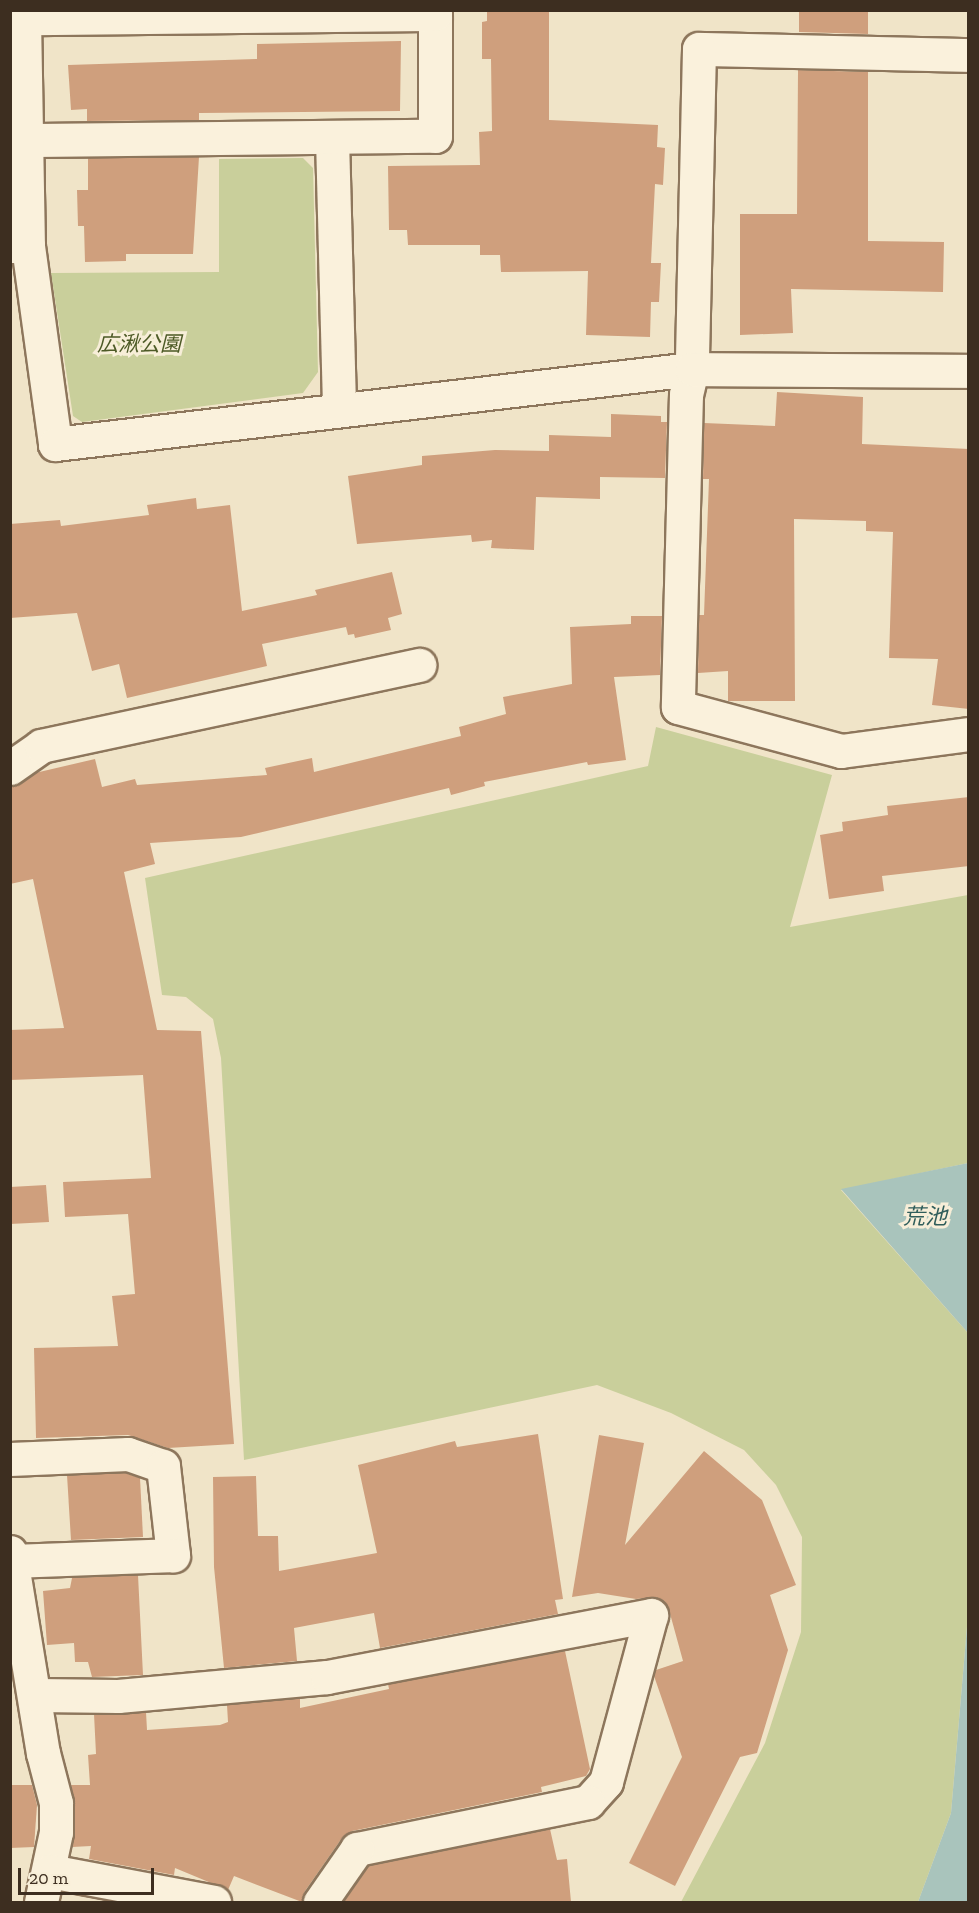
<!DOCTYPE html>
<html>
<head>
<meta charset="utf-8">
<style>
	body { margin:0 }
	#map { position:relative; width:979px; height:1913px; overflow:hidden; background:#f0e4c8; font-family:"Zilla Slab","Noto Sans JP",serif }
	div>[style] { position:absolute }
	[style*='--x'] { left:calc(var(--x)*1px); top:calc(var(--y)*1px); width:calc(var(--w)*1px); rotate:calc(var(--a)*1deg) }
	.green>* { inset:0; background:#c9cf9b }
	.water>* { inset:0; background:#a9c4bc }
	.building>* { inset:0; background:#cf9f7d }
	.roads { filter:drop-shadow(2px 0 #8d765c) drop-shadow(-2px 0 #8d765c) drop-shadow(0 2px #8d765c) drop-shadow(0 -2px #8d765c) }
	.minor>* { height:33px; margin:-16.5px; padding:0 16.5px; transform-origin:16.5px; border-radius:16.5px; background:#faf1dc }
	span { translate:-50% -50%; white-space:nowrap; text-align:center; line-height:1.15; -webkit-text-stroke:6px #f7eed8; paint-order:stroke }
	.park-label { font-size:21px; color:#4d5a26; font-style:italic }
	.water-label { font-size:22px; color:#2f5d5a; font-style:italic }
	.frame { position:absolute; inset:0; border:12px solid #3d2e20; pointer-events:none }
	.scale { position:absolute; left:18px; top:1868px; width:136px; height:27px; box-sizing:border-box; border:3px solid #3d2e20; border-top:0; padding-left:8px; font-size:18px; line-height:21px; white-space:nowrap; color:#3d2e20; -webkit-text-stroke:4px #f7eed8; paint-order:stroke }
</style>
</head>
<body>
<div id="map">
	<div class="green">
		<i style="clip-path:polygon(303px 158px,313px 168px,318px 372px,303px 393px,82px 422px,73px 416px,51px 273px,219px 272px,219px 159px)"></i>
		<i style="clip-path:polygon(656px 727px,832px 775px,790px 927px,968px 895px,968px 1163px,841px 1190px,968px 1333px,968px 1615px,951px 1813px,918px 1902px,681px 1902px,765px 1743px,801px 1632px,802px 1537px,776px 1485px,744px 1450px,671px 1413px,597px 1385px,244px 1460px,221px 1058px,213px 1019px,186px 997px,162px 995px,145px 878px,648px 766px)"></i>
	</div>
	<div class="water">
		<i style="clip-path:polygon(968px 1163px,968px 1333px,841px 1189px)"></i>
		<i style="clip-path:polygon(968px 1615px,968px 1902px,918px 1902px,951px 1813px)"></i>
	</div>
	<div class="building">
		<i style="clip-path:polygon(487px 10px,549px 10px,549px 120px,658px 125px,657px 147px,665px 148px,663px 185px,655px 184px,651px 263px,661px 263px,659px 302px,651px 302px,650px 337px,586px 335px,588px 271px,501px 272px,500px 255px,480px 255px,480px 245px,408px 245px,407px 230px,389px 230px,388px 166px,480px 165px,479px 132px,492px 131px,491px 59px,482px 59px,482px 22px,487px 21px)"></i>
		<i style="clip-path:polygon(799px 10px,868px 10px,868px 34px,799px 32px)"></i>
		<i style="clip-path:polygon(401px 41px,400px 111px,199px 113px,199px 120px,87px 121px,87px 109px,71px 110px,68px 65px,257px 59px,257px 44px)"></i>
		<i style="clip-path:polygon(798px 70px,868px 72px,868px 241px,944px 242px,943px 292px,791px 289px,793px 333px,740px 335px,740px 214px,797px 214px)"></i>
		<i style="clip-path:polygon(199px 157px,193px 254px,126px 254px,126px 261px,85px 262px,84px 226px,78px 226px,77px 190px,88px 190px,88px 158px)"></i>
		<i style="clip-path:polygon(777px 392px,863px 397px,862px 444px,969px 449px,969px 709px,932px 705px,938px 659px,889px 658px,893px 532px,866px 531px,866px 521px,794px 519px,795px 701px,728px 701px,728px 671px,698px 673px,699px 615px,704px 615px,709px 479px,703px 479px,704px 423px,775px 426px)"></i>
		<i style="clip-path:polygon(611px 414px,661px 416px,661px 422px,667px 422px,665px 478px,600px 477px,600px 499px,536px 497px,534px 550px,491px 548px,492px 540px,472px 542px,471px 535px,357px 544px,348px 476px,422px 465px,422px 456px,495px 450px,549px 451px,549px 435px,611px 437px)"></i>
		<i style="clip-path:polygon(196px 498px,197px 509px,230px 505px,242px 611px,317px 595px,315px 590px,392px 572px,402px 614px,388px 618px,391px 630px,355px 638px,354px 634px,348px 635px,346px 627px,262px 644px,267px 666px,127px 698px,119px 664px,92px 671px,77px 613px,10px 618px,10px 524px,60px 520px,61px 526px,149px 515px,147px 505px)"></i>
		<i style="clip-path:polygon(631px 616px,662px 616px,660px 675px,614px 677px,626px 760px,588px 765px,587px 762px,484px 782px,485px 786px,451px 795px,449px 788px,241px 837px,150px 843px,155px 864px,124px 872px,157px 1030px,201px 1031px,234px 1444px,168px 1448px,128px 1435px,36px 1438px,34px 1348px,118px 1346px,112px 1296px,135px 1294px,128px 1214px,65px 1217px,63px 1182px,151px 1178px,143px 1075px,10px 1080px,10px 1030px,64px 1028px,33px 879px,10px 884px,10px 787px,35px 773px,95px 759px,102px 787px,135px 779px,137px 785px,267px 775px,265px 768px,312px 758px,314px 772px,461px 736px,459px 727px,506px 714px,503px 697px,572px 684px,570px 627px,631px 624px)"></i>
		<i style="clip-path:polygon(969px 797px,969px 866px,882px 876px,884px 891px,829px 899px,820px 835px,843px 831px,842px 822px,888px 815px,887px 806px)"></i>
		<i style="clip-path:polygon(46px 1185px,49px 1222px,10px 1224px,10px 1187px)"></i>
		<i style="clip-path:polygon(538px 1434px,563px 1599px,555px 1600px,558px 1614px,380px 1648px,374px 1613px,294px 1628px,297px 1661px,224px 1668px,214px 1567px,213px 1477px,256px 1476px,258px 1536px,278px 1536px,279px 1571px,377px 1553px,358px 1465px,455px 1441px,457px 1447px)"></i>
		<i style="clip-path:polygon(599px 1435px,644px 1443px,625px 1545px,704px 1451px,762px 1500px,796px 1585px,770px 1595px,788px 1650px,757px 1753px,740px 1757px,675px 1886px,629px 1863px,682px 1757px,654px 1676px,656px 1670px,683px 1661px,669px 1610px,656px 1597px,636px 1599px,598px 1593px,572px 1597px)"></i>
		<i style="clip-path:polygon(125px 1473px,140px 1478px,143px 1537px,71px 1540px,67px 1475px)"></i>
		<i style="clip-path:polygon(138px 1575px,143px 1675px,92px 1677px,88px 1662px,75px 1662px,74px 1643px,47px 1645px,43px 1591px,70px 1588px,72px 1578px)"></i>
		<i style="clip-path:polygon(565px 1651px,590px 1769px,586px 1776px,541px 1787px,542px 1792px,352px 1831px,342px 1838px,305px 1891px,302px 1902px,234px 1876px,228px 1890px,175px 1868px,174px 1875px,89px 1859px,91px 1846px,72px 1847px,75px 1803px,71px 1785px,90px 1785px,88px 1755px,96px 1754px,94px 1714px,146px 1712px,147px 1730px,220px 1725px,228px 1722px,227px 1705px,300px 1698px,300px 1708px,389px 1689px,388px 1684px)"></i>
		<i style="clip-path:polygon(10px 1785px,32px 1785px,37px 1805px,34px 1847px,10px 1848px)"></i>
		<i style="clip-path:polygon(550px 1829px,557px 1860px,567px 1859px,571px 1902px,343px 1902px,368px 1866px)"></i>
	</div>
	<div class="roads">
		<div class="minor">
			<i style="--x:968;--y:55;--w:269;--a:-178.7"></i>
			<i style="--x:699;--y:49;--w:320;--a:91.3"></i>
			<i style="--x:692;--y:369;--w:26;--a:103"></i>
			<i style="--x:686;--y:394;--w:313;--a:91.5"></i>
			<i style="--x:678;--y:707;--w:169;--a:15.1"></i>
			<i style="--x:841;--y:751;--w:128;--a:-7.6"></i>
			<i style="--x:332;--y:138;--w:270;--a:88.5"></i>
			<i style="--x:28;--y:140;--w:407;--a:-0.6"></i>
			<i style="--x:435;--y:136;--w:122;--a:-90"></i>
			<i style="--x:435;--y:14;--w:411;--a:179.4"></i>
			<i style="--x:24;--y:18;--w:228;--a:89"></i>
			<i style="--x:10;--y:246;--w:18;--a:0"></i>
			<i style="--x:28;--y:246;--w:200;--a:82.2"></i>
			<i style="--x:55;--y:444;--w:641;--a:-6.72"></i>
			<i style="--x:692;--y:369;--w:276;--a:0.4"></i>
			<i style="--x:10;--y:768;--w:38;--a:-35"></i>
			<i style="--x:41;--y:746;--w:387;--a:-12.1"></i>
			<i style="--x:10;--y:1459;--w:118;--a:-2.4"></i>
			<i style="--x:128;--y:1454;--w:37;--a:19"></i>
			<i style="--x:163;--y:1466;--w:90;--a:83.6"></i>
			<i style="--x:173;--y:1555;--w:161;--a:177.9"></i>
			<i style="--x:10;--y:1552;--w:204;--a:80.7"></i>
			<i style="--x:43;--y:1753;--w:52;--a:75.4"></i>
			<i style="--x:56;--y:1803;--w:29;--a:90"></i>
			<i style="--x:56;--y:1832;--w:72;--a:102.1"></i>
			<i style="--x:37;--y:1695;--w:81;--a:0.7"></i>
			<i style="--x:118;--y:1696;--w:210;--a:-5.2"></i>
			<i style="--x:327;--y:1677;--w:330;--a:-10.8"></i>
			<i style="--x:651;--y:1615;--w:173;--a:105.1"></i>
			<i style="--x:606;--y:1782;--w:27;--a:132"></i>
			<i style="--x:588;--y:1802;--w:236;--a:168.5"></i>
			<i style="--x:357;--y:1849;--w:65;--a:124.9"></i>
			<i style="--x:50;--y:1871;--w:167;--a:10.7"></i>
		</div>
	</div>
	<div class="park-label">
		<span style="left:139px;top:344px">広湫公園</span>
	</div>
	<div class="water-label">
		<span style="left:925px;top:1217px">荒池</span>
	</div>
	<div class="frame"></div>
	<div class="scale">20 m</div>
</div>
</body>
</html>
